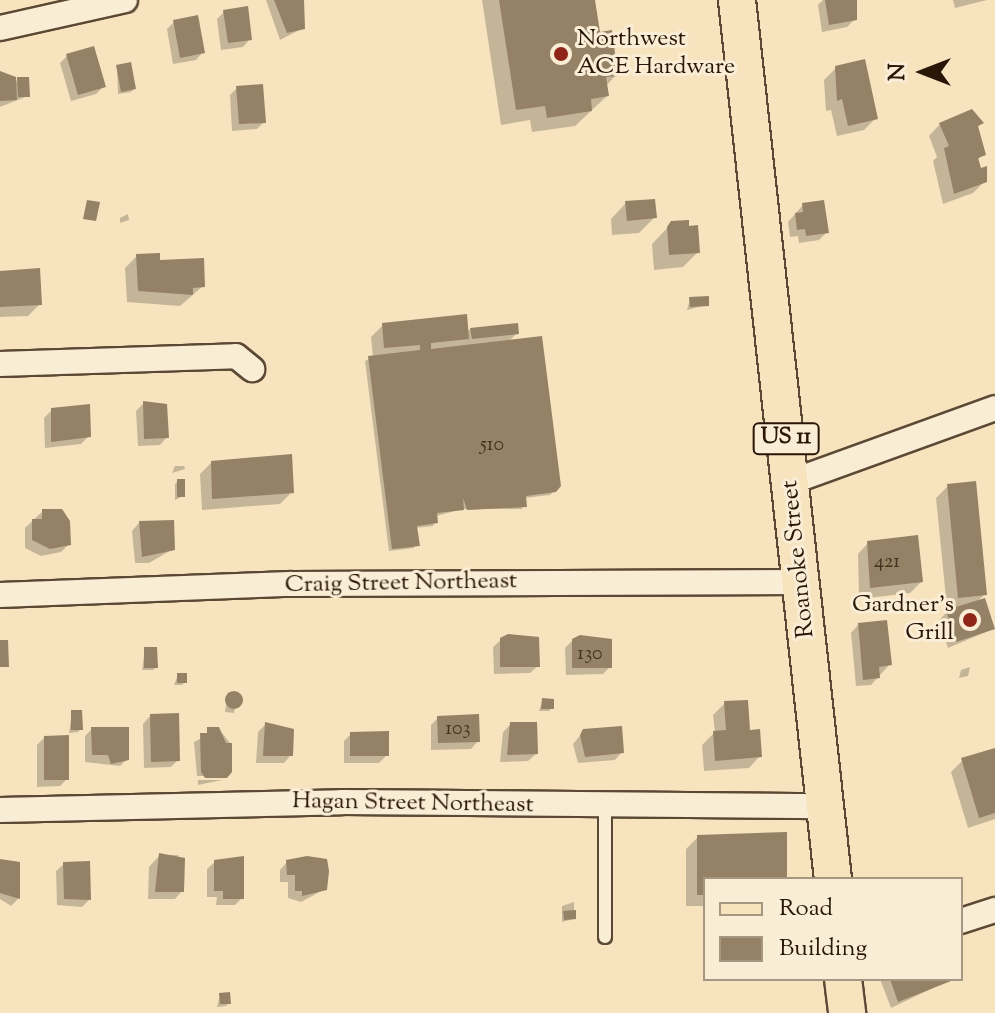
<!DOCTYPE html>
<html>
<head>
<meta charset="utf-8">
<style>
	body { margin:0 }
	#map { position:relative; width:995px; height:1013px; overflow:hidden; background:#f7e3be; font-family:"Sorts Mill Goudy",serif }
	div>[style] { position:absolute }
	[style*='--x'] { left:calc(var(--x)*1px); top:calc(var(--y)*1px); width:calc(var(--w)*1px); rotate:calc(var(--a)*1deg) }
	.shadow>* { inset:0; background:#0003 }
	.building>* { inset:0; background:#948166 }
	.round { border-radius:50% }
	.roads { filter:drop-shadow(2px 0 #5c4935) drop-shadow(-2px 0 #5c4935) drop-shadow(0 2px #5c4935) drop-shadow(0 -2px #5c4935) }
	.service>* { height:12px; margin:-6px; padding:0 6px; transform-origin:6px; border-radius:6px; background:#faedd5 }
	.minor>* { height:24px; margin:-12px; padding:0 12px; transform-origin:12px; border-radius:12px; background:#faedd5 }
	.primary>* { height:36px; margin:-18px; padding:0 18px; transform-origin:18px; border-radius:18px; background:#f7e3be }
	.dots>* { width:22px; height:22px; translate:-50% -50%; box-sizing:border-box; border:4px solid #faedd5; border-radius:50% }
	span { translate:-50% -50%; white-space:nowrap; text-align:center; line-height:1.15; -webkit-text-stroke:6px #faedd5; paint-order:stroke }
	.number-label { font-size:20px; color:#44311f }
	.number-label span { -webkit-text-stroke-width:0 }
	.shield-label span { padding:2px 6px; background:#faedd5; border:2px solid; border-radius:6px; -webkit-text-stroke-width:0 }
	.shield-label { font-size:22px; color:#291607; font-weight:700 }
	.poi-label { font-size:24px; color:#291607 }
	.left { translate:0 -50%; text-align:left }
	.right { translate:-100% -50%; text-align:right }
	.street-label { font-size:24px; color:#291607 }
	.legend { position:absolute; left:703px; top:877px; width:260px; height:104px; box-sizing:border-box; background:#faedd5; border:2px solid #a69783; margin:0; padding:10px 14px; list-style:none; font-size:24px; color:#291607 }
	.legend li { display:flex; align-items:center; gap:16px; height:40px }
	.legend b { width:40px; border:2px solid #a69783 }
	.north { position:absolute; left:883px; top:32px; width:80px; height:80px; -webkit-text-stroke:6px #faedd5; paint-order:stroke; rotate:270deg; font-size:22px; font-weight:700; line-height:32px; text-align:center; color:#291607 }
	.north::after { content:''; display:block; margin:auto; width:28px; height:36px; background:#291607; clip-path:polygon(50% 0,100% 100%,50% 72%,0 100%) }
</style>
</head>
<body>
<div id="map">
	<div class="shadow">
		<i style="clip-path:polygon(266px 0,300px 0,303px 28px,280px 40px)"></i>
		<i style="clip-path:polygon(482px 0,593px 0,598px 34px,616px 75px,606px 86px,607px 96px,575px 126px,532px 132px,530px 120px,501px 125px)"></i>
		<i style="clip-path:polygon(823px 0,854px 0,855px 19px,847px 27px,822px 32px,818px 5px)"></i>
		<i style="clip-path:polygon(953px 0,987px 0,955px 8px)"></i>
		<i style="clip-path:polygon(224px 12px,250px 39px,243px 47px,221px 50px,217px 19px)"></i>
		<i style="clip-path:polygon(174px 22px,203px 52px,196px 60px,173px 64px,167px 29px)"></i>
		<i style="clip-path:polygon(67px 56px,104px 86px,96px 94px,71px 101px,60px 63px)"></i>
		<i style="clip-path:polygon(117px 67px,134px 89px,131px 92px,118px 94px)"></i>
		<i style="clip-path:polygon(836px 68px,876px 118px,864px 130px,837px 136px,831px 110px,826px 111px,824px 80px)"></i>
		<i style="clip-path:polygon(0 73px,14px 84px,18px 79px,28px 96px,0 107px)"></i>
		<i style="clip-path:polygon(237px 88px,264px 122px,257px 129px,232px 131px,230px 95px)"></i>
		<i style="clip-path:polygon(981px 123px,976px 128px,983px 154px,977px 161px,984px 182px,973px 193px,943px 204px,933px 161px,937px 157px,929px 136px,940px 124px)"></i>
		<i style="clip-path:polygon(626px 203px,655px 217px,639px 233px,612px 235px,611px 219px)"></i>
		<i style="clip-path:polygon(803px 205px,826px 233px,819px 240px,799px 243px,798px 236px,790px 237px,788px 222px)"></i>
		<i style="clip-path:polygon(128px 214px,129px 220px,120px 223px,120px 218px)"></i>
		<i style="clip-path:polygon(672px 223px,696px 227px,698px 252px,683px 267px,654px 270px,652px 244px)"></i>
		<i style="clip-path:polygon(137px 256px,158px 262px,203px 286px,180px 306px,127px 302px,125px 268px)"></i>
		<i style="clip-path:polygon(0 273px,40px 304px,28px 316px,0 317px)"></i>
		<i style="clip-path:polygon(690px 299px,707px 305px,687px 310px)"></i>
		<i style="clip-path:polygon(383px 325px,517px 333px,508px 342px,559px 486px,550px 495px,524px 498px,522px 509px,463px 509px,436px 516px,433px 526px,415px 528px,414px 548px,389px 551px,365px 361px,373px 357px,371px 337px)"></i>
		<i style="clip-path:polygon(144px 403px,167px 437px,160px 445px,138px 446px,136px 411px)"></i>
		<i style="clip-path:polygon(52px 410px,89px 436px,81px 444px,45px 448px,44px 418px)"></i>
		<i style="clip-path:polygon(212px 462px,292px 492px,280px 504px,202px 510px,200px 474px)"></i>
		<i style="clip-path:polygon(175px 466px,184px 466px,185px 469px,172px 473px)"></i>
		<i style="clip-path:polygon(178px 481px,183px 496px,175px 500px,175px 484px)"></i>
		<i style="clip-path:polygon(948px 486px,985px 594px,977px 602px,993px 629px,948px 648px,939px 620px,951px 608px,947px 608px,936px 498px)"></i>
		<i style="clip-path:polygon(43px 511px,69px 544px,61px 552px,41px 556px,25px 548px,25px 528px)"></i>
		<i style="clip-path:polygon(139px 523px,173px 549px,149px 563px,135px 563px,132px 531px)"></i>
		<i style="clip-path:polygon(869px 542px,921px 582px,910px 593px,859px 599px,858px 554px)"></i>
		<i style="clip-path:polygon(858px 625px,890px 664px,871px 685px,856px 686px,851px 633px)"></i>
		<i style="clip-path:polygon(501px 640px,538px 666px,530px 673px,494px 674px,493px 647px)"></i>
		<i style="clip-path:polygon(572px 641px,610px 667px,603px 674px,566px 675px,565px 648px)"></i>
		<i style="clip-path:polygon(145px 649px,156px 667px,153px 670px,142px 670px)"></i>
		<i style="clip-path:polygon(970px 667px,968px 676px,959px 678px,961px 670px)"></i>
		<i style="clip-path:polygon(178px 675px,185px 682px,182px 685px,174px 685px)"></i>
		<i style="clip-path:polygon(228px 692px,238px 692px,234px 713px,225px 712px)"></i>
		<i style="clip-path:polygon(543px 700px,552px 708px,549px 711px,539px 711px)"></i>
		<i style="clip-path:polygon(725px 703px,760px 756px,749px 768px,704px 771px,702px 745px,715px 732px,713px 715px)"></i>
		<i style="clip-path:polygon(72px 712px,81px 729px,78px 732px,69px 733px)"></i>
		<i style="clip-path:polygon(150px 716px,178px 760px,171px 767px,144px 768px,143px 724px)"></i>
		<i style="clip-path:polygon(438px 718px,478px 741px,471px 749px,431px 750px,431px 725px)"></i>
		<i style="clip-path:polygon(266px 724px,291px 755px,284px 763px,256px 763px,258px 732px)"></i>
		<i style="clip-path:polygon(511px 724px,536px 754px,528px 761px,500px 762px,503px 732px)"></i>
		<i style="clip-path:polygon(92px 729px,127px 759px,120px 766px,85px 762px,85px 736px)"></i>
		<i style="clip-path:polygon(219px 729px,230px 743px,225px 776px,197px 776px,194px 742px)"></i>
		<i style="clip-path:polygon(584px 731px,622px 752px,615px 760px,578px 763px,573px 744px)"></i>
		<i style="clip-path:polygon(351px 734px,387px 755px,379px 763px,344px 763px,344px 741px)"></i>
		<i style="clip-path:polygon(44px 738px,67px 779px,60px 786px,37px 787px,37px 745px)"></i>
		<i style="clip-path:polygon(995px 752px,995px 819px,968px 828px,951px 772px,963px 760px)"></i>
		<i style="clip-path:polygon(198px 780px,222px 780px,198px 785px)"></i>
		<i style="clip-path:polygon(698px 837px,785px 879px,705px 879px,705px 906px,686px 906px,686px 849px)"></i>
		<i style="clip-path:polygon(160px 855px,178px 855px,182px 891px,175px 899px,148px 899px,149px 867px)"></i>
		<i style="clip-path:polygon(215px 862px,242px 898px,235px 905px,216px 905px,217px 897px,207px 897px,207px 869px)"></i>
		<i style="clip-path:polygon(287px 862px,325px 889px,301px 902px,288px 898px,288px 882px,280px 882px,280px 870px)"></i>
		<i style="clip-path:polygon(0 864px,18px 899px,11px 906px,0 899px)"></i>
		<i style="clip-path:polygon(64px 864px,89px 900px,82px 907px,57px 905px,56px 871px)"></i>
		<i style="clip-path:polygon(574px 902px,574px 919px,562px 922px,562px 906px)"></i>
		<i style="clip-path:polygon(880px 979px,950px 979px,950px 980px,891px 1008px)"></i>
		<i style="clip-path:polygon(220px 995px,229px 1003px,226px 1006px,217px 1007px)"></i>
	</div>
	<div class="building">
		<i style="clip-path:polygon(274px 0,304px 0,305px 29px,287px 33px)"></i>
		<i style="clip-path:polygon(499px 0,595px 0,600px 32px,612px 30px,618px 76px,606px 77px,609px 96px,591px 99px,592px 111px,547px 118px,545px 106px,516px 110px)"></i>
		<i style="clip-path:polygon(825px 0,857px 0,857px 20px,829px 25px)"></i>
		<i style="clip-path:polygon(248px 6px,252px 40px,228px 43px,223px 10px)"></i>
		<i style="clip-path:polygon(198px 15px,205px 53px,180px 58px,173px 20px)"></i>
		<i style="clip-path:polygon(94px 46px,106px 87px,78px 95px,66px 54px)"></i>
		<i style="clip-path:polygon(865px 59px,878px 119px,848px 126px,842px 99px,837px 101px,835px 66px)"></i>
		<i style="clip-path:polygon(131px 62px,136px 89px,121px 92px,116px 65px)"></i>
		<i style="clip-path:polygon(0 71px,16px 77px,17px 100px,0 101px)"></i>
		<i style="clip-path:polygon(17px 77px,29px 77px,30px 97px,18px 97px)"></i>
		<i style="clip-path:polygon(263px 84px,266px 123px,239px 124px,236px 86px)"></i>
		<i style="clip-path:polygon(972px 109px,984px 123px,978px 126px,986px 155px,978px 158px,981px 168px,987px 166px,987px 182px,954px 194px,944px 148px,949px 146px,939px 123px)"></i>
		<i style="clip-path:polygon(655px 199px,657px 218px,627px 221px,625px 201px)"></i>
		<i style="clip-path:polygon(87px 200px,100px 202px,96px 221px,83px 219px)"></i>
		<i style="clip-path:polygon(824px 200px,829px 233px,806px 236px,805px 229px,797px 230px,795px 213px,803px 212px,802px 203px)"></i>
		<i style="clip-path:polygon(689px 220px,689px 226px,698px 225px,700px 253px,669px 255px,667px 227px,671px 221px)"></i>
		<i style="clip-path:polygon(160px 253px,160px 260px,204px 258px,205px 287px,193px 288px,193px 295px,138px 291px,136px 254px)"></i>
		<i style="clip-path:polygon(40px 268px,42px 305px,0 307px,0 271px)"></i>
		<i style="clip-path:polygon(709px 296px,709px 306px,690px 307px,689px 297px)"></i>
		<i style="clip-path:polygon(467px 314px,469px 339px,431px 343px,431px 349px,542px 336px,561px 486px,556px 492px,526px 496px,527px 507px,467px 510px,463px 498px,464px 510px,437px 513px,438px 523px,417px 526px,420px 546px,392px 549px,368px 356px,420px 350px,420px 345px,384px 348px,382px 323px)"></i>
		<i style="clip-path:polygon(518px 323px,519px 334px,472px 339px,470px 328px)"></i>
		<i style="clip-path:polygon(143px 401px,167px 404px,169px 438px,144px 439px)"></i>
		<i style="clip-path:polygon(90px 404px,91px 437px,51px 442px,51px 408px)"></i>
		<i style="clip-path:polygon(292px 454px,294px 493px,212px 499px,211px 461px)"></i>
		<i style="clip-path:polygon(177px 479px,185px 479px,185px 497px,177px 497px)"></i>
		<i style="clip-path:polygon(976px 481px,987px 595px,958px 598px,947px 484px)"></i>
		<i style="clip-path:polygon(42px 509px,62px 509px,70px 521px,71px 545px,50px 549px,32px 540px,32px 519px,42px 519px)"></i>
		<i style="clip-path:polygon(174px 520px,175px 550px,142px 557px,139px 521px)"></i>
		<i style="clip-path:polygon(918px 535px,923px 582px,870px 588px,867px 541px)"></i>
		<i style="clip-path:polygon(985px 598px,995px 629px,956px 642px,946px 610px)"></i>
		<i style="clip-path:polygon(887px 620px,892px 665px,879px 667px,880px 678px,863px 680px,858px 623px)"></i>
		<i style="clip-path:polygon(508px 634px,539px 637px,540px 667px,500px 667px,500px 638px)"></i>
		<i style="clip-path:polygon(580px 635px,612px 639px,612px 668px,572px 668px,572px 639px)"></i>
		<i style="clip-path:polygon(0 640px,8px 640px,9px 667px,0 667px)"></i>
		<i style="clip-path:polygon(144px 647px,157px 647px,158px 668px,144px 668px)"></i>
		<i style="clip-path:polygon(177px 673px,187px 673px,187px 683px,177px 683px)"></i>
		<i class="round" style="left:225px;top:691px;width:18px;height:18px"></i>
		<i style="clip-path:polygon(542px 698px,554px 699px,554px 709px,541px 709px)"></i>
		<i style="clip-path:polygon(748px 700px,750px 730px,760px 729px,762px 757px,715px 761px,713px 731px,726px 730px,724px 701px)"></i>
		<i style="clip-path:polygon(71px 710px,82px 710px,83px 730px,71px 730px)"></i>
		<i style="clip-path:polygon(179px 713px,180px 761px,151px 762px,150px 714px)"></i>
		<i style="clip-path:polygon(479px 714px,480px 742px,438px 743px,437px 716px)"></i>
		<i style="clip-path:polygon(265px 722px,294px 729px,293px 756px,263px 756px)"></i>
		<i style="clip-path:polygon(510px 722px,537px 722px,538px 754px,507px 755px)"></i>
		<i style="clip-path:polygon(622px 726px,624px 753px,585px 757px,580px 735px,583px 729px)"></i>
		<i style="clip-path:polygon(91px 727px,129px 727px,129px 760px,111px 764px,108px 755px,92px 755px)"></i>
		<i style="clip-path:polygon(207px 727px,219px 727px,226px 743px,232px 743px,232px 772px,227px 778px,205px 778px,201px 772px,200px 733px,207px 733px)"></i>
		<i style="clip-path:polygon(389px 731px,389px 756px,350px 756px,350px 732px)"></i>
		<i style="clip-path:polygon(69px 735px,69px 780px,44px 780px,44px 736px)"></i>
		<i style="clip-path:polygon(995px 748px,995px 813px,979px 818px,961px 758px)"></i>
		<i style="clip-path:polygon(787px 832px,787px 879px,705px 879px,705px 895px,697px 895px,697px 835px)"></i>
		<i style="clip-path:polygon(159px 853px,185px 858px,184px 892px,155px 892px)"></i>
		<i style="clip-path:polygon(244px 856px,244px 899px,223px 899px,223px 891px,214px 891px,214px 860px)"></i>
		<i style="clip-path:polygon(307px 856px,327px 859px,329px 871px,327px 890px,302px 896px,302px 891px,295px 891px,295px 875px,287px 875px,286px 860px)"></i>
		<i style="clip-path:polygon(0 859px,20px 862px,20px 899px,0 893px)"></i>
		<i style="clip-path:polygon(90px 861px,91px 900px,64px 899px,63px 862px)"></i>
		<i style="clip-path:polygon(576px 910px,576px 919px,564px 920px,563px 911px)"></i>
		<i style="clip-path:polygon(890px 979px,956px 979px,898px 1002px)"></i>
		<i style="clip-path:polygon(230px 992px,231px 1004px,220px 1004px,219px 993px)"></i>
	</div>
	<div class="roads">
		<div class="service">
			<i style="--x:605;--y:807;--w:130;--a:90"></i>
		</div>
		<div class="minor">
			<i style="--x:0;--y:28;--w:128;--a:-12.6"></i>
			<i style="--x:0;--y:364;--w:236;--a:-1.9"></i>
			<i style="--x:236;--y:356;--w:21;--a:39"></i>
			<i style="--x:791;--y:482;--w:217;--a:-19.9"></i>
			<i style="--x:0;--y:595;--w:290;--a:-2.2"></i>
			<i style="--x:290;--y:584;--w:511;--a:-0.22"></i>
			<i style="--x:0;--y:810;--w:342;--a:-1.3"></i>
			<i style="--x:342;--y:802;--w:483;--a:0.5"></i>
			<i style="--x:961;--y:921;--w:36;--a:-18"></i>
		</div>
		<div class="primary">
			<i style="--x:737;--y:0;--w:884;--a:83.77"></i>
			<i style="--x:843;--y:979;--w:34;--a:83"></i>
		</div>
	</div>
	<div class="dots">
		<i style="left:561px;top:54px;background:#8f2418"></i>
		<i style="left:970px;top:620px;background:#8f2418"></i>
	</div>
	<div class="number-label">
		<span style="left:492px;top:445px">510</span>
		<span style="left:887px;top:562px">421</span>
		<span style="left:590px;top:654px">130</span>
		<span style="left:458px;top:729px">103</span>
	</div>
	<div class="shield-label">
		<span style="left:786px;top:439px">US 11</span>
	</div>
	<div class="poi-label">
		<span class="left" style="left:577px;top:54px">Northwest<br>ACE Hardware</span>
		<span class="right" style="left:954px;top:620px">Gardner’s<br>Grill</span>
	</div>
	<div class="street-label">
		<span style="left:799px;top:559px;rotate:-96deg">Roanoke Street</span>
		<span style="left:401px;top:584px;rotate:-1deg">Craig Street Northeast</span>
		<span style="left:413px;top:804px;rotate:1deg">Hagan Street Northeast</span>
	</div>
	<ul class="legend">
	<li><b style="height:10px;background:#f7e3be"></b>Road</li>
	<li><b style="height:22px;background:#948166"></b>Building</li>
	</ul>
	<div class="north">N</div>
</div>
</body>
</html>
